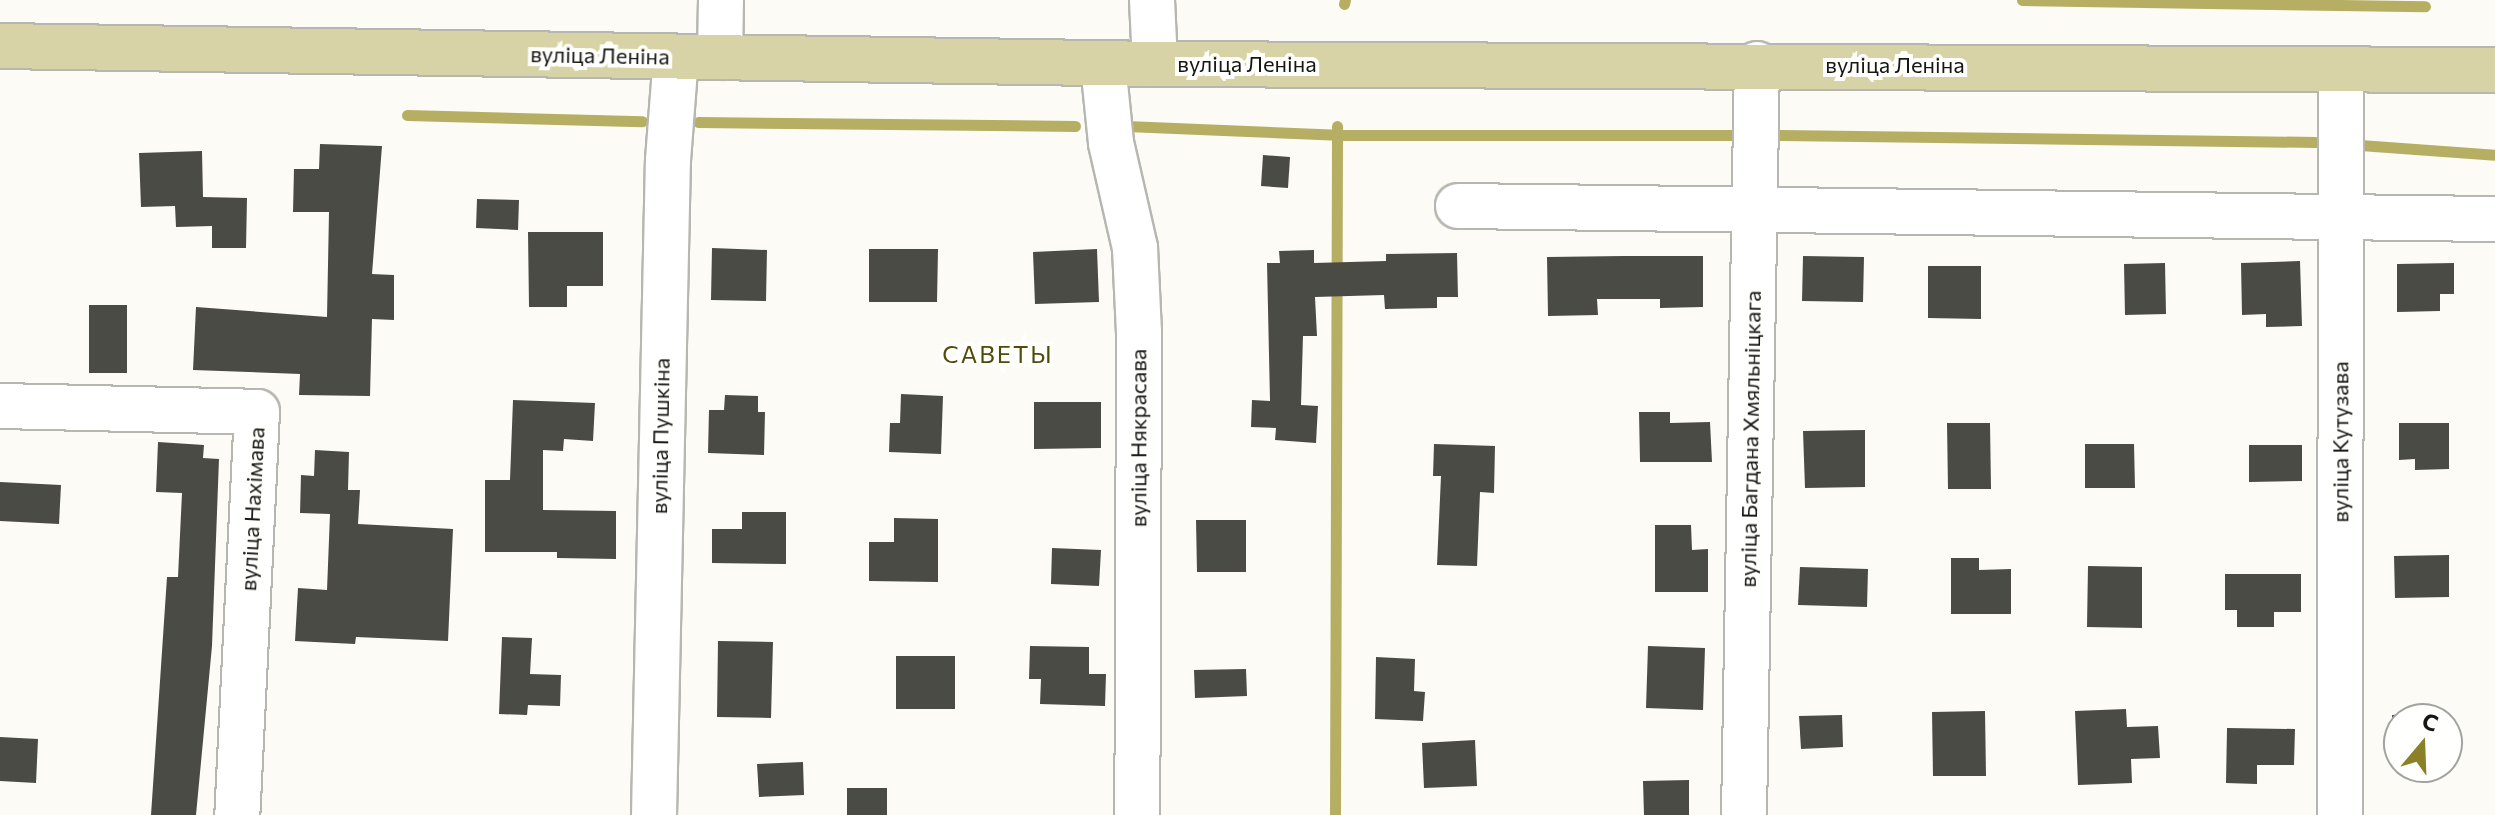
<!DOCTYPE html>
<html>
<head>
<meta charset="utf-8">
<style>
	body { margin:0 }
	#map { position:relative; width:2495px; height:815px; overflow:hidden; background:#fcfbf5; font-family:Commissioner,sans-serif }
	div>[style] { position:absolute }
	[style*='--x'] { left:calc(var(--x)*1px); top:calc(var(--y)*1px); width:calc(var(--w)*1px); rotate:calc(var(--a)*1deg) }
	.stream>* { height:11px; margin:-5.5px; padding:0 5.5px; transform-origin:5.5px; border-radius:5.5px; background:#b6af63 }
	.building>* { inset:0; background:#4b4b46 }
	.roads { filter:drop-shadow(2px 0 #b7b7b1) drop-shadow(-2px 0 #b7b7b1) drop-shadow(0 2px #b7b7b1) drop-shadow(0 -2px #b7b7b1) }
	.minor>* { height:44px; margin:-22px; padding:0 22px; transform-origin:22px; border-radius:22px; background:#fff }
	.major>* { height:44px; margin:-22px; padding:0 22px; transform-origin:22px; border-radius:22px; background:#d8d3a6 }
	span { translate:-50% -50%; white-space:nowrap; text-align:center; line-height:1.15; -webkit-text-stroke:8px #fffffe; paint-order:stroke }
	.street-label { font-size:22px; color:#161614 }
	.neighbourhood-label { font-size:24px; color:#514b0b; letter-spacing:2px }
	.north { position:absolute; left:2383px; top:703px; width:80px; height:80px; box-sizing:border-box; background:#fffffe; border:2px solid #a2a2a0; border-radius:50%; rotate:19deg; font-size:22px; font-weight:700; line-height:32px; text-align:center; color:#161614 }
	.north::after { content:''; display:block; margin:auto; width:28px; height:36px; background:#898027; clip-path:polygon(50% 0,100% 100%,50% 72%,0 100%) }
</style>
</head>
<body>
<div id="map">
	<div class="stream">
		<i style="--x:2022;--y:0;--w:403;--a:0.9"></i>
		<i style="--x:1344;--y:4;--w:4;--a:-76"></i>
		<i style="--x:407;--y:115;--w:235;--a:1.5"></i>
		<i style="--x:698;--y:122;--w:377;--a:0.6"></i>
		<i style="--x:1126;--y:126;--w:211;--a:2.4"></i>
		<i style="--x:1337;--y:135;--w:395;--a:0"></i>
		<i style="--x:1780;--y:135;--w:535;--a:0.75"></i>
		<i style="--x:2360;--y:145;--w:135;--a:4.2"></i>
		<i style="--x:1335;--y:815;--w:689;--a:-89.83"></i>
	</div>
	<div class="building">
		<i style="clip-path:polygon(320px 144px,382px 146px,372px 274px,394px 275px,394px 320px,372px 319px,370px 396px,299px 395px,300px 374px,193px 370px,196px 307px,327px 317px,329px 212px,293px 212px,294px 169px,319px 169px)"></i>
		<i style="clip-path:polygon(202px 151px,203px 197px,247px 198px,246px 248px,212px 248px,212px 226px,176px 227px,175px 206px,141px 207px,139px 153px)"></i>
		<i style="clip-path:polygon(1263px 155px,1290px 157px,1288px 188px,1261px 186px)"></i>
		<i style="clip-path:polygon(477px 199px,519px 200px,518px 230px,476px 228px)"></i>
		<i style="clip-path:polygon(528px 232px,603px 232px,603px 286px,567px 286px,567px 307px,529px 307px)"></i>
		<i style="clip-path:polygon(712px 248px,767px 250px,766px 301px,711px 300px)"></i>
		<i style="clip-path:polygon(869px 249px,938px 249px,937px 302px,869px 302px)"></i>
		<i style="clip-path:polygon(1097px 249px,1099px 302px,1035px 304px,1033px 252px)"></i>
		<i style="clip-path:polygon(1314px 250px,1314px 263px,1386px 261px,1386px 254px,1457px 253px,1458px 297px,1437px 297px,1437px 308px,1385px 309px,1384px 295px,1315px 297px,1317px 336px,1303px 336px,1301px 405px,1318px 406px,1316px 443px,1275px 440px,1276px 428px,1251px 427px,1252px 400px,1270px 401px,1267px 263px,1280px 263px,1279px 251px)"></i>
		<i style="clip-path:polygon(1624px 256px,1703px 256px,1703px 307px,1660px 308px,1660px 299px,1597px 299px,1598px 315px,1548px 316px,1547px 257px)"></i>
		<i style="clip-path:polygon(1803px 256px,1864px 257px,1863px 302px,1802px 301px)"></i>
		<i style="clip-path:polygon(2300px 261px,2302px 326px,2266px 327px,2266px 314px,2242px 315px,2241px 263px)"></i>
		<i style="clip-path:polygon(2165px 263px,2166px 314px,2125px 315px,2124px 264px)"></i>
		<i style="clip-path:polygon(2454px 263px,2454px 294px,2440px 294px,2440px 311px,2397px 312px,2397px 264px)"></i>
		<i style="clip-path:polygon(1928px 266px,1981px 266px,1981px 319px,1928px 318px)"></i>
		<i style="clip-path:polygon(89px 305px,127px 305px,127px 373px,89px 373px)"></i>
		<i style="clip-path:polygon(901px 394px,943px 396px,941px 454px,889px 452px,890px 423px,900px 423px)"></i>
		<i style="clip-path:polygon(725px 395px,758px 396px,758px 412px,765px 412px,764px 455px,708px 453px,709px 410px,724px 410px)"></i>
		<i style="clip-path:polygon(513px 400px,595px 403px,593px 441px,564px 439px,563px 451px,543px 450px,543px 510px,616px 511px,616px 559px,557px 558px,557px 552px,485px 552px,485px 480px,510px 480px)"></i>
		<i style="clip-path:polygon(1034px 402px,1101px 402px,1101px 448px,1034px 449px)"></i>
		<i style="clip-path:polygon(1639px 412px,1670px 412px,1670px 423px,1710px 422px,1712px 462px,1640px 462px)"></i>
		<i style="clip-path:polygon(1947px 423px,1990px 423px,1991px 489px,1948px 489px)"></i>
		<i style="clip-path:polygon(2399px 423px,2449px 423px,2449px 469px,2415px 470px,2415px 459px,2399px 460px)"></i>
		<i style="clip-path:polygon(1865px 430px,1865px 487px,1805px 488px,1803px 431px)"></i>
		<i style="clip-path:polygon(158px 442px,204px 445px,203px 458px,219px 459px,212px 646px,196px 815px,151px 815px,167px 577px,178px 577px,182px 493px,156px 492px)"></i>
		<i style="clip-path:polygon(1434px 444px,1495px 446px,1494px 493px,1480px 492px,1477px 566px,1437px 565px,1441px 476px,1433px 476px)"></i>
		<i style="clip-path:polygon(2085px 444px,2134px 444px,2135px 488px,2085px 488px)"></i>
		<i style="clip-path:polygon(2249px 445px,2302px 445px,2302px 481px,2249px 482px)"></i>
		<i style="clip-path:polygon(315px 450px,349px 452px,348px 490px,360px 490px,358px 524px,453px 529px,448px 641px,356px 637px,355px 644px,295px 641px,298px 588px,327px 590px,330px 514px,300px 513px,301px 475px,314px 476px)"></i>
		<i style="clip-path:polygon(0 482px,61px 485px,59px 524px,0 521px)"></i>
		<i style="clip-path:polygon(742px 512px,786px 512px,786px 564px,712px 563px,712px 529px,742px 529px)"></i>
		<i style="clip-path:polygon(894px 518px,938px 519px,938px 582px,869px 581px,869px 542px,894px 542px)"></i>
		<i style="clip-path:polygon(1196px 520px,1246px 520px,1246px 572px,1197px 572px)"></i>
		<i style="clip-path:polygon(1655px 525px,1691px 525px,1692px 550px,1708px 549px,1708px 592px,1655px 592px)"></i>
		<i style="clip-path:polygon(1052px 548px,1101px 550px,1099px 586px,1051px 584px)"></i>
		<i style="clip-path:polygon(2449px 555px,2449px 597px,2395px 598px,2394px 556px)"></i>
		<i style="clip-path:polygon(1951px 558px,1979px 558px,1979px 570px,2011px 569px,2011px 614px,1951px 614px)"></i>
		<i style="clip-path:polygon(2088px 566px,2142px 567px,2142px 628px,2087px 627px)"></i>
		<i style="clip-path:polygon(1800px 567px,1868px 569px,1867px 607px,1798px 605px)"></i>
		<i style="clip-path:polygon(2225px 574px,2301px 574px,2301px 612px,2274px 612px,2274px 627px,2237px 627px,2237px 610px,2225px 610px)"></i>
		<i style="clip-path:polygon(502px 637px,532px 638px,530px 674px,561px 675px,560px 706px,528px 705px,527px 715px,499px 714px)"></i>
		<i style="clip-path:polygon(718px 641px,773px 642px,771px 718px,717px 717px)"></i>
		<i style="clip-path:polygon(1030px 646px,1089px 647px,1089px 674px,1106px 674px,1105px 706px,1040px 704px,1041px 679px,1029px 679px)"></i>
		<i style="clip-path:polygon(1648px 646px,1705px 648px,1703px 710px,1646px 708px)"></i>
		<i style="clip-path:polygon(896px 656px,955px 656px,955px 709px,896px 709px)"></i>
		<i style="clip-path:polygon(1376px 657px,1415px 659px,1414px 691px,1425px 692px,1423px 721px,1375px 719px)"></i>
		<i style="clip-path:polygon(1246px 669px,1247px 696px,1195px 698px,1194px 670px)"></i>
		<i style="clip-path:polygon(2126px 709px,2127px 727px,2158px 726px,2160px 758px,2131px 759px,2132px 783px,2078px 785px,2075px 711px)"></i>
		<i style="clip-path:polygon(1985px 711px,1986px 776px,1933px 776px,1932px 712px)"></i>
		<i style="clip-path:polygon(2448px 712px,2450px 744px,2447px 719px,2399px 719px,2399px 747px,2394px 747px,2392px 715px)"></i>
		<i style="clip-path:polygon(1842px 715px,1843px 747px,1801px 749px,1799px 716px)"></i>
		<i style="clip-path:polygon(2227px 728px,2295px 729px,2294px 765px,2257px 765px,2257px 784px,2226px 783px)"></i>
		<i style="clip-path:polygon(0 737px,38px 739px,36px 783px,0 781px)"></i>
		<i style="clip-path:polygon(1475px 740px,1477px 786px,1424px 788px,1422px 743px)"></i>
		<i style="clip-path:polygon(803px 762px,804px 795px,759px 797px,757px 764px)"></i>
		<i style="clip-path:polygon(1689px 780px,1689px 815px,1644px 815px,1643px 781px)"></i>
		<i style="clip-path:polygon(847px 788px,887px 788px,887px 815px,847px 815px)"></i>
	</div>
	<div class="roads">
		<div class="minor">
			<i style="--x:1152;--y:0;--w:64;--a:87.3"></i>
			<i style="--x:720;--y:57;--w:57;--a:-89"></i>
			<i style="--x:1103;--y:64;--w:79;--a:84.2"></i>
			<i style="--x:1111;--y:143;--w:108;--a:77.1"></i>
			<i style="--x:1135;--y:248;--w:84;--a:87.3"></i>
			<i style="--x:1139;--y:332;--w:483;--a:90.2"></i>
			<i style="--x:1458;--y:206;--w:1037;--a:0.72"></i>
			<i style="--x:0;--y:406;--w:257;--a:1.3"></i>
			<i style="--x:257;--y:412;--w:403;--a:92.8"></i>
			<i style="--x:654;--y:815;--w:655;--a:-88.78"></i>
			<i style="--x:668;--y:160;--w:103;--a:-85.6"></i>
			<i style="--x:1744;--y:815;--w:751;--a:-89.01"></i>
			<i style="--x:2340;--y:815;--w:746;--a:-89.92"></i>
		</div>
		<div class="major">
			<i style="--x:0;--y:46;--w:1155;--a:0.89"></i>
			<i style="--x:1155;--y:64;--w:1340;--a:0.26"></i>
		</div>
	</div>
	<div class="street-label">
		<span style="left:600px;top:55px;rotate:1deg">вуліца Леніна</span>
		<span style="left:1247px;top:64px">вуліца Леніна</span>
		<span style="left:1895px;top:65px">вуліца Леніна</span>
		<span style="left:660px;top:436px;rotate:-89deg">вуліца Пушкіна</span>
		<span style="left:1138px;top:438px;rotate:-90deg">вуліца Някрасава</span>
		<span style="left:1750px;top:439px;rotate:-89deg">вуліца Багдана Хмяльніцкага</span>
		<span style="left:2340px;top:442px;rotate:-90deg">вуліца Кутузава</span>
		<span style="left:252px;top:509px;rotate:-87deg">вуліца Нахімава</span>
	</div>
	<div class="neighbourhood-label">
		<span style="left:998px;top:354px">САВЕТЫ</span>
	</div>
	<div class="north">С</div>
</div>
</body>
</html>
